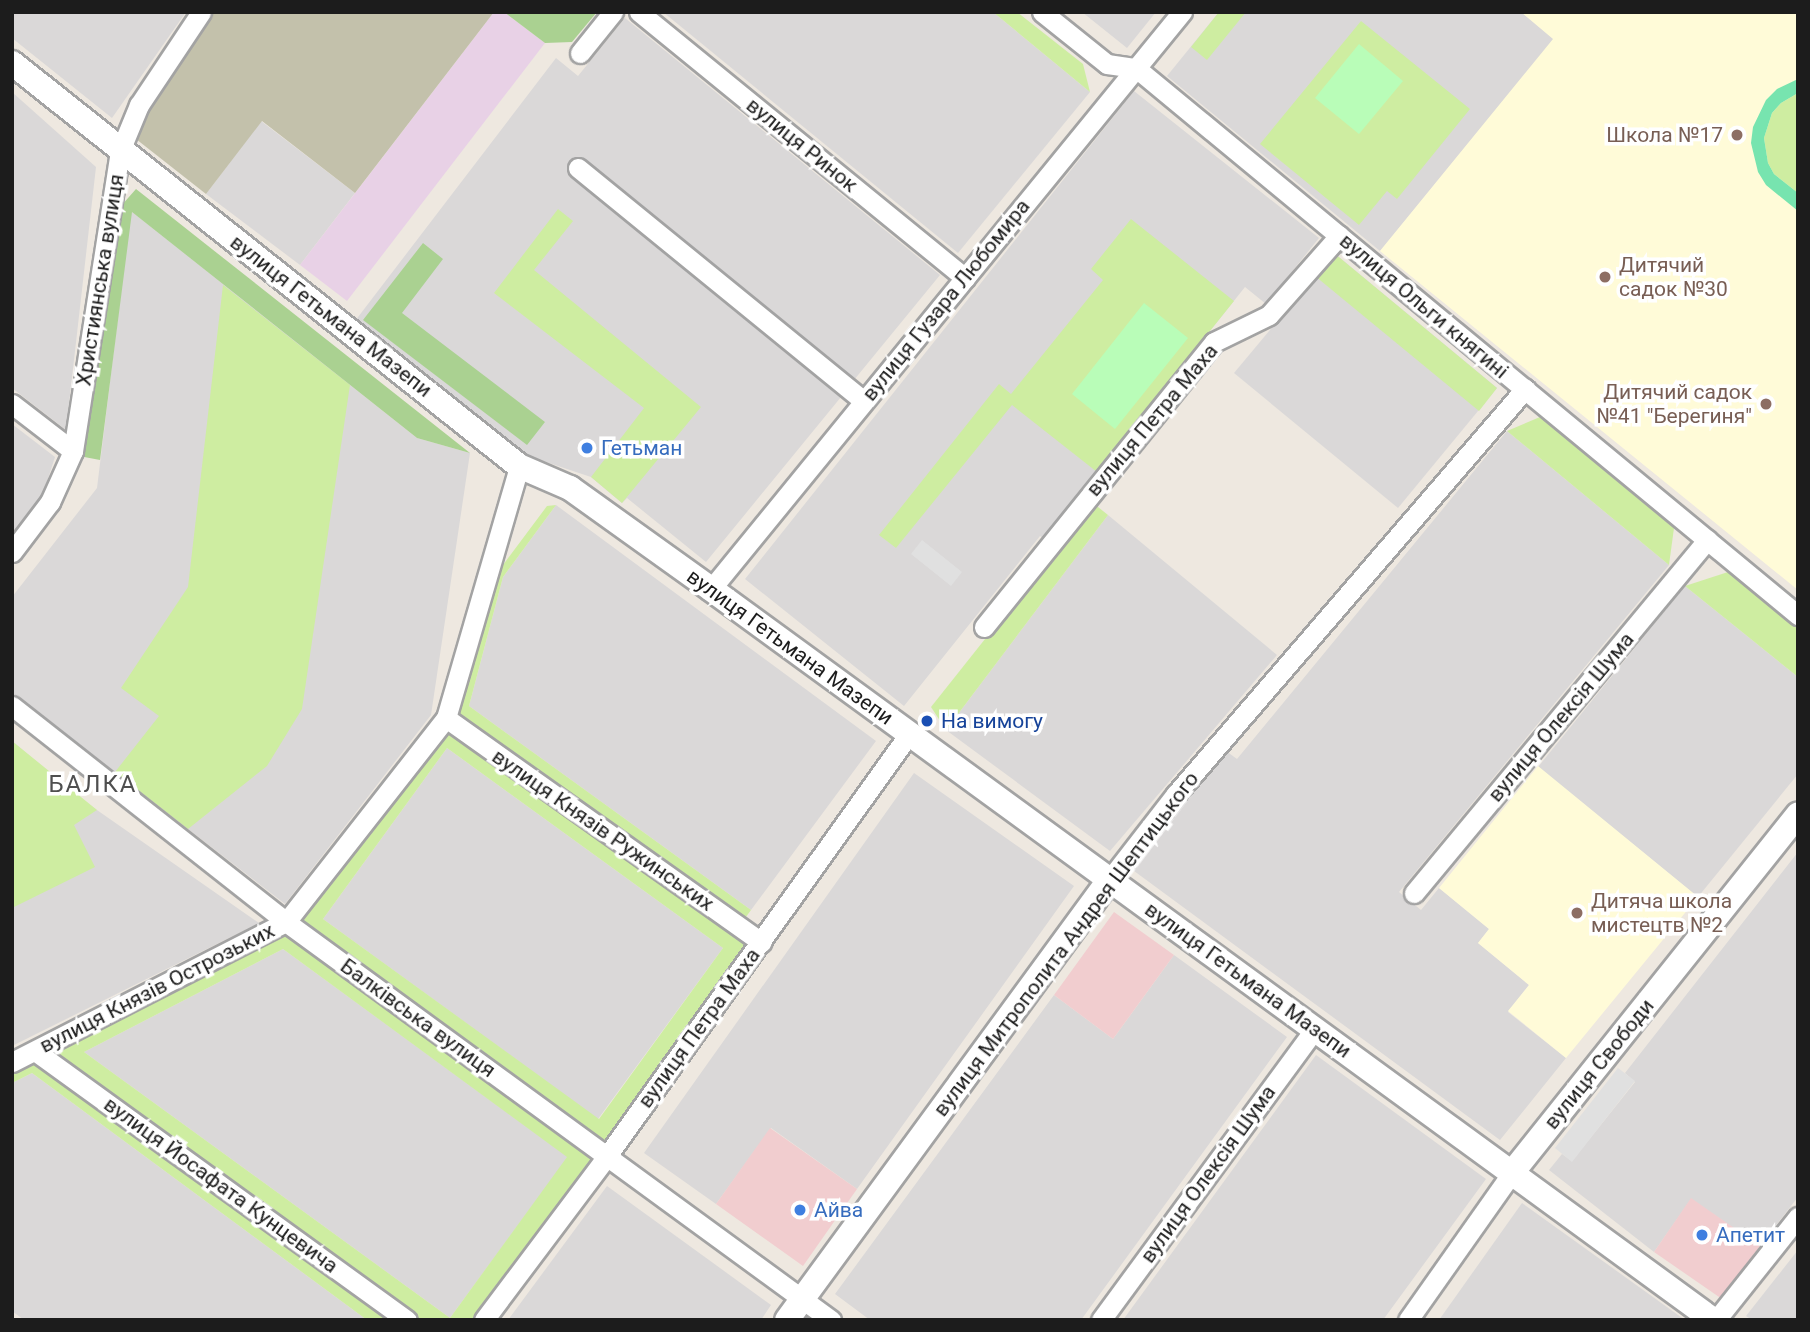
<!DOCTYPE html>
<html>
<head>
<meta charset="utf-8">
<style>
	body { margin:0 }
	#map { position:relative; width:1810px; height:1332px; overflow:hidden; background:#eee8e0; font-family:Roboto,sans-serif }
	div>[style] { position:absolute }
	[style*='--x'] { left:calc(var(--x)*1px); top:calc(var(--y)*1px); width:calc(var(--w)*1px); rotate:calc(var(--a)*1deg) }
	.residential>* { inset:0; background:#dad8d8 }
	.commercial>* { inset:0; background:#f1cdcf }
	.industrial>* { inset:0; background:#e8d1e6 }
	.education>* { inset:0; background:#fffbd8 }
	.construction>* { inset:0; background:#c3c1ab }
	.grass>* { inset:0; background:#ceeda1 }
	.forest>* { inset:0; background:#aad191 }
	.park>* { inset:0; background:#b9fdb8 }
	.pitch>* { inset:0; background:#77e4af }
	.parking>* { inset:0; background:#e0e0e0 }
	.roads { filter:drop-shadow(2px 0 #a3a3a3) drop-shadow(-2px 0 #a3a3a3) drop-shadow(0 2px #a3a3a3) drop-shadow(0 -2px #a3a3a3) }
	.minor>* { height:19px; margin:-9.5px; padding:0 9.5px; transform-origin:9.5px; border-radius:9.5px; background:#fff }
	.tertiary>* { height:24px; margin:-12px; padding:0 12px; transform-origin:12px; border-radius:12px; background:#fff }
	.dots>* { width:19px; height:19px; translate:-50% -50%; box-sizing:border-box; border:4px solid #fff; border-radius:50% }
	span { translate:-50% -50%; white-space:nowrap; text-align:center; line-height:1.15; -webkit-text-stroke:7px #fff; paint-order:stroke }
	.education-label { font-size:21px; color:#785e54 }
	.right { translate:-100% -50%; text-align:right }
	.left { translate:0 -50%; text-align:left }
	.street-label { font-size:21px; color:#1c1c1c }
	.shop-label { font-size:21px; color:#366cbe }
	.transit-label { font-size:21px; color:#164399 }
	.quarter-label { font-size:24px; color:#4f4f4f; letter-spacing:2px }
	.frame { position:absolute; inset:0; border:14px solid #1c1c1c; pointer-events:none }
</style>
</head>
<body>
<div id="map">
	<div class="residential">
		<i style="clip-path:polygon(12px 12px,186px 12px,112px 118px,12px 38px)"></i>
		<i style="clip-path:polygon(663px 12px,993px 12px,1090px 92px,958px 253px)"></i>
		<i style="clip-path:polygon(1082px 12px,1156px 12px,1127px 48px)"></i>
		<i style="clip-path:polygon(1219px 12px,1521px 12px,1554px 39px,1380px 251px,1167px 76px)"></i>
		<i style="clip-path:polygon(625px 18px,940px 275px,854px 380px,607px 179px,595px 196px,841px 397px,706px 562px,627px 498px,622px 503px,591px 477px,525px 455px,355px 321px,556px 58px,578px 76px)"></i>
		<i style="clip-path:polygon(1134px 91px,1319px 238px,1266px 304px,1245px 287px,1044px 539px,1040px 536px,904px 706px,745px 579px)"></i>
		<i style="clip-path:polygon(12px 92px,96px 167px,66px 430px,12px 388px)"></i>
		<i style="clip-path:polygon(261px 121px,355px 193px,300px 265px,206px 194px)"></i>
		<i style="clip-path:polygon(131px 211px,417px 438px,470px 453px,431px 715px,285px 904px,12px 693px,12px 597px,97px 488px)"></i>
		<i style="clip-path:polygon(1334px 253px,1497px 388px,1398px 508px,1234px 373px)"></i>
		<i style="clip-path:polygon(12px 424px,55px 457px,42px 497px,12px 536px)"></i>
		<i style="clip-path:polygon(1507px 431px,1669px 565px,1399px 892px,1421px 910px,1439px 888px,1489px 929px,1478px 943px,1529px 985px,1508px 1012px,1566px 1058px,1500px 1140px,1130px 868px,1226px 751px,1237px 759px)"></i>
		<i style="clip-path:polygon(556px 505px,876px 741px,751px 910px,469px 706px,503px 577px)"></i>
		<i style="clip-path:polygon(1108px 515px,1277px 655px,1110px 851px,946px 730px)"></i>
		<i style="clip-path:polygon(1685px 586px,1798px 677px,1798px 774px,1698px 897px,1538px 767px)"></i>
		<i style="clip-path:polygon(12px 741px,74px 794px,259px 923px,12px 1046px)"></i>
		<i style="clip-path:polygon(447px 748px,723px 948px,598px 1119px,323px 919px)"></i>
		<i style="clip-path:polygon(914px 773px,1074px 886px,857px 1189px,771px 1128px,716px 1204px,644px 1153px)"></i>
		<i style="clip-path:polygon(1798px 852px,1798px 1197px,1760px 1246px,1691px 1199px,1654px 1252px,1549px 1170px,1562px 1154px,1572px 1161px,1635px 1082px,1625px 1073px)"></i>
		<i style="clip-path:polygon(283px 949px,568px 1157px,450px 1318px,84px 1052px)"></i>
		<i style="clip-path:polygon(1174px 955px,1287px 1037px,1081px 1320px,870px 1320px,835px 1294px,1054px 995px,1113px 1039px)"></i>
		<i style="clip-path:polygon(1316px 1055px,1486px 1179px,1383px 1320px,1123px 1320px)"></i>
		<i style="clip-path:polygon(32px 1073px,367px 1320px,24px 1320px,12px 1311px,12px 1083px)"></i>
		<i style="clip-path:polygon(607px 1186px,771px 1305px,761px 1320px,508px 1320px)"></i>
		<i style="clip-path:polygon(1522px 1203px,1685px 1320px,1439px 1320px)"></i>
		<i style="clip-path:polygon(1798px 1250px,1798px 1320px,1752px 1320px,1746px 1316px)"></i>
	</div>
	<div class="commercial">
		<i style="clip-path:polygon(1114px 912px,1174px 955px,1113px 1039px,1054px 995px)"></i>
		<i style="clip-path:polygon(770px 1128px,857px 1189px,803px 1266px,716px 1204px)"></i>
		<i style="clip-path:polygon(1691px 1198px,1760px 1246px,1722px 1299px,1654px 1252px)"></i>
	</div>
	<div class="industrial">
		<i style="clip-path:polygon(494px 12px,504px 12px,545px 43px,347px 301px,300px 265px)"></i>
	</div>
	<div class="education">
		<i style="clip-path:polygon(1521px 12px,1798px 12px,1798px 590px,1380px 251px,1553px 39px)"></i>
		<i style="clip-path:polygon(1538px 766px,1698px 897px,1566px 1058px,1508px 1011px,1529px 985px,1478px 943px,1489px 929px,1439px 888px)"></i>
	</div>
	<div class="construction">
		<i style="clip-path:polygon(212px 12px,494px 12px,355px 193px,262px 121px,206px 194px,136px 139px,147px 109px)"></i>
	</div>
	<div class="grass">
		<i style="clip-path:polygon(993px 12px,1017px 12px,1083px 64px,1090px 92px)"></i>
		<i style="clip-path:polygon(1219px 12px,1246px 12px,1207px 60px,1191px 47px)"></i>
		<i style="clip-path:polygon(1361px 21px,1470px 109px,1397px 199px,1387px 191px,1359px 225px,1260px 144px)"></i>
		<i style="clip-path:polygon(1798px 93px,1798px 193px,1774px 174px,1768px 163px,1764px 138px,1772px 113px,1781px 103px)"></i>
		<i style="clip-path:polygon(558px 209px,573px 221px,534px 270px,701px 407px,622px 503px,591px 477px,644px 408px,494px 293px)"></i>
		<i style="clip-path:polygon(1131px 219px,1234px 301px,1097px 472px,1012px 405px,896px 548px,879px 535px,999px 384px,1011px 394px,1103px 280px,1091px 269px)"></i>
		<i style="clip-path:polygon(1334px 253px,1497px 388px,1479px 411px,1315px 276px)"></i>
		<i style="clip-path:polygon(223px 285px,350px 385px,302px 709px,267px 766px,188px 829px,115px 772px,159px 716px,121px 688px,188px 587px)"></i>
		<i style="clip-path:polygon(1540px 417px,1674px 528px,1669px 565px,1507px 431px)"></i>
		<i style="clip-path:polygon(1093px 503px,1108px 515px,946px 730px,931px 707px)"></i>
		<i style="clip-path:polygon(556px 505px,503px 577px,469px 706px,751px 910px,743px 921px,455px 717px,497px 573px,547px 506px)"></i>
		<i style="clip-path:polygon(1728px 572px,1798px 629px,1798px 677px,1685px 586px)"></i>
		<i style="clip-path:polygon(evenodd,449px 728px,751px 943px,606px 1145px,298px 921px,449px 728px,447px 748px,723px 948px,599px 1119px,323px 919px,447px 748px)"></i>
		<i style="clip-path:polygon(12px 741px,97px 810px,74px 825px,95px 867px,12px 908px)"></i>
		<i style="clip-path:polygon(evenodd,287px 932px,596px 1158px,475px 1320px,421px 1320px,51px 1053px,287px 932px,283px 949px,567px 1157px,450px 1318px,84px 1052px,283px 949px)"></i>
		<i style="clip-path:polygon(35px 1061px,394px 1320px,367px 1320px,32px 1073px,12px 1083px,12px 1072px)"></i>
	</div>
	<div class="forest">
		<i style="clip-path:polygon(504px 12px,597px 12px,572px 42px,545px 43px)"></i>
		<i style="clip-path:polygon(136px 189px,470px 453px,417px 438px,132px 212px,100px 460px,79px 456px,121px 206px)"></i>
		<i style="clip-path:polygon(423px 243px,443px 259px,402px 313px,545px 422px,527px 445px,363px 320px)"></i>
	</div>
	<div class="park">
		<i style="clip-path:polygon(1359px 44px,1403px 81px,1359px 134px,1315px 98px)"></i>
		<i style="clip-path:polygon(1144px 303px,1188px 338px,1115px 429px,1072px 394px)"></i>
	</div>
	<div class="pitch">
		<i style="clip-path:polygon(1798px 79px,1798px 93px,1781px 103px,1772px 113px,1764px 138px,1768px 163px,1774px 174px,1798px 193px,1798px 211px,1766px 185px,1758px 172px,1751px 143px,1753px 127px,1766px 100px,1777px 89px)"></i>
	</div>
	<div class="parking">
		<i style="clip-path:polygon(922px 540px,962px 572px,951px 586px,911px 554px)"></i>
		<i style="clip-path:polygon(1618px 1068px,1635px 1081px,1572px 1162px,1555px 1148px)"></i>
	</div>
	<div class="roads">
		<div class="minor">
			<i style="--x:639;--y:12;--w:421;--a:39.2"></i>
			<i style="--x:1042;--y:12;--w:83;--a:38.7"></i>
			<i style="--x:1107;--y:64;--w:29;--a:8"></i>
			<i style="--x:1136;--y:68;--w:859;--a:39.57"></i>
			<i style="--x:580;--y:53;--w:53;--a:-51.2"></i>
			<i style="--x:578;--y:168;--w:369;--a:39.2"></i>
			<i style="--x:12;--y:404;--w:77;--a:37.6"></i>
			<i style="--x:12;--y:552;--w:63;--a:-52.8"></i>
			<i style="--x:50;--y:502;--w:56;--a:-65.7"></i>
			<i style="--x:73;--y:451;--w:304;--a:-81.1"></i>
			<i style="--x:120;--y:151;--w:50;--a:-67.6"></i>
			<i style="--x:139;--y:105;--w:112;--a:-56.3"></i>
			<i style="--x:711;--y:589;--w:745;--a:-50.78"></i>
			<i style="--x:984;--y:627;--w:366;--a:-51.1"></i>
			<i style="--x:1214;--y:342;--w:61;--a:-26.1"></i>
			<i style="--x:1269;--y:315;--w:106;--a:-48.5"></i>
			<i style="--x:12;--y:706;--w:349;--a:38.2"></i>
			<i style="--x:286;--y:922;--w:675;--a:36.14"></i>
			<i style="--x:446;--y:718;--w:387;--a:35.4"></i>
			<i style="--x:1110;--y:879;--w:108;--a:-52.2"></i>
			<i style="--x:1176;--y:794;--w:535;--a:-49.25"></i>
			<i style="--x:1414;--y:893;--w:459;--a:-50.3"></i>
			<i style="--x:35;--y:1051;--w:459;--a:35.9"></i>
			<i style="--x:12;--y:1062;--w:308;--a:-27.1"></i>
			<i style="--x:286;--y:922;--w:259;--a:-51.9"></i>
			<i style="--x:446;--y:718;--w:262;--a:-73.8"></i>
			<i style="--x:484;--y:1320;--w:205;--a:-53.1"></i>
			<i style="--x:607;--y:1156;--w:519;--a:-54.41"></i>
			<i style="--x:1101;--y:1320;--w:361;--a:-53.7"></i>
			<i style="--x:1408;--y:1320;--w:179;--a:-54.8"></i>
			<i style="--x:1716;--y:1320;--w:132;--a:-51.5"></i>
		</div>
		<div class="tertiary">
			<i style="--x:12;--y:63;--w:648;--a:38.48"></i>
			<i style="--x:519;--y:466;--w:56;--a:23.3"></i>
			<i style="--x:570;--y:488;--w:173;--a:35.6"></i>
			<i style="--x:711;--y:589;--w:1240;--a:36.11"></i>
			<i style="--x:1511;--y:1174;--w:460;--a:-51.4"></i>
			<i style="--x:787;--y:1320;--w:547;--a:-53.78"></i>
		</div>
	</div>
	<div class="dots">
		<i style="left:1737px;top:135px;background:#8d6e63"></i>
		<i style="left:1605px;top:277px;background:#8d6e63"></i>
		<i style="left:1766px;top:404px;background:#8d6e63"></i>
		<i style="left:587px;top:448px;background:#3f7fe0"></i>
		<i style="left:927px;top:721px;background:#1a4fb4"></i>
		<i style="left:1577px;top:913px;background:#8d6e63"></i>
		<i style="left:800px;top:1210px;background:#3f7fe0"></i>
		<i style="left:1702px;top:1235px;background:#3f7fe0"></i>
	</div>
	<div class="education-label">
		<span class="right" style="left:1723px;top:135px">Школа №17</span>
		<span class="left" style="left:1619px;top:277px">Дитячий<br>садок №30</span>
		<span class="right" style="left:1752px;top:404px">Дитячий садок<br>№41 "Берегиня"</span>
		<span class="left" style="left:1591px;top:913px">Дитяча школа<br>мистецтв №2</span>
	</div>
	<div class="street-label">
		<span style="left:802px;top:145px;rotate:39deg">вулиця Ринок</span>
		<span style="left:100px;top:280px;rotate:-81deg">Християнська вулиця</span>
		<span style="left:946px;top:300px;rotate:-51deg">вулиця Гузара Любомира</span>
		<span style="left:1424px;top:306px;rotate:40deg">вулиця Ольги княгині</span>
		<span style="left:331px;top:316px;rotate:38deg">вулиця Гетьмана Мазепи</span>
		<span style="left:1152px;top:420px;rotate:-50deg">вулиця Петра Маха</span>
		<span style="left:790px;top:647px;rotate:36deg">вулиця Гетьмана Мазепи</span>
		<span style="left:1561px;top:717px;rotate:-50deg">вулиця Олексія Шума</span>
		<span style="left:603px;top:830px;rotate:35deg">вулиця Князів Ружинських</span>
		<span style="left:1066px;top:944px;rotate:-53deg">вулиця Митрополита Андрея Шептицького</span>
		<span style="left:1248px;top:980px;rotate:36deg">вулиця Гетьмана Мазепи</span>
		<span style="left:157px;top:988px;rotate:-27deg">вулиця Князів Острозьких</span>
		<span style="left:418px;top:1018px;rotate:36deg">Балківська вулиця</span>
		<span style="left:699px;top:1028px;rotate:-54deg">вулиця Петра Маха</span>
		<span style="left:1599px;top:1064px;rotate:-51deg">вулиця Свободи</span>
		<span style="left:1208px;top:1174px;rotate:-54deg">вулиця Олексія Шума</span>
		<span style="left:221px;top:1185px;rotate:36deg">вулиця Йосафата Кунцевича</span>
	</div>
	<div class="shop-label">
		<span class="left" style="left:601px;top:448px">Гетьман</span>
		<span class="left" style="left:814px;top:1210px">Айва</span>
		<span class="left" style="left:1716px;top:1235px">Апетит</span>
	</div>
	<div class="transit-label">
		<span class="left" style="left:941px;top:721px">На вимогу</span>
	</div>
	<div class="quarter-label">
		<span style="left:93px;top:785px">БАЛКА</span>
	</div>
	<div class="frame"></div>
</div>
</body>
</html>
